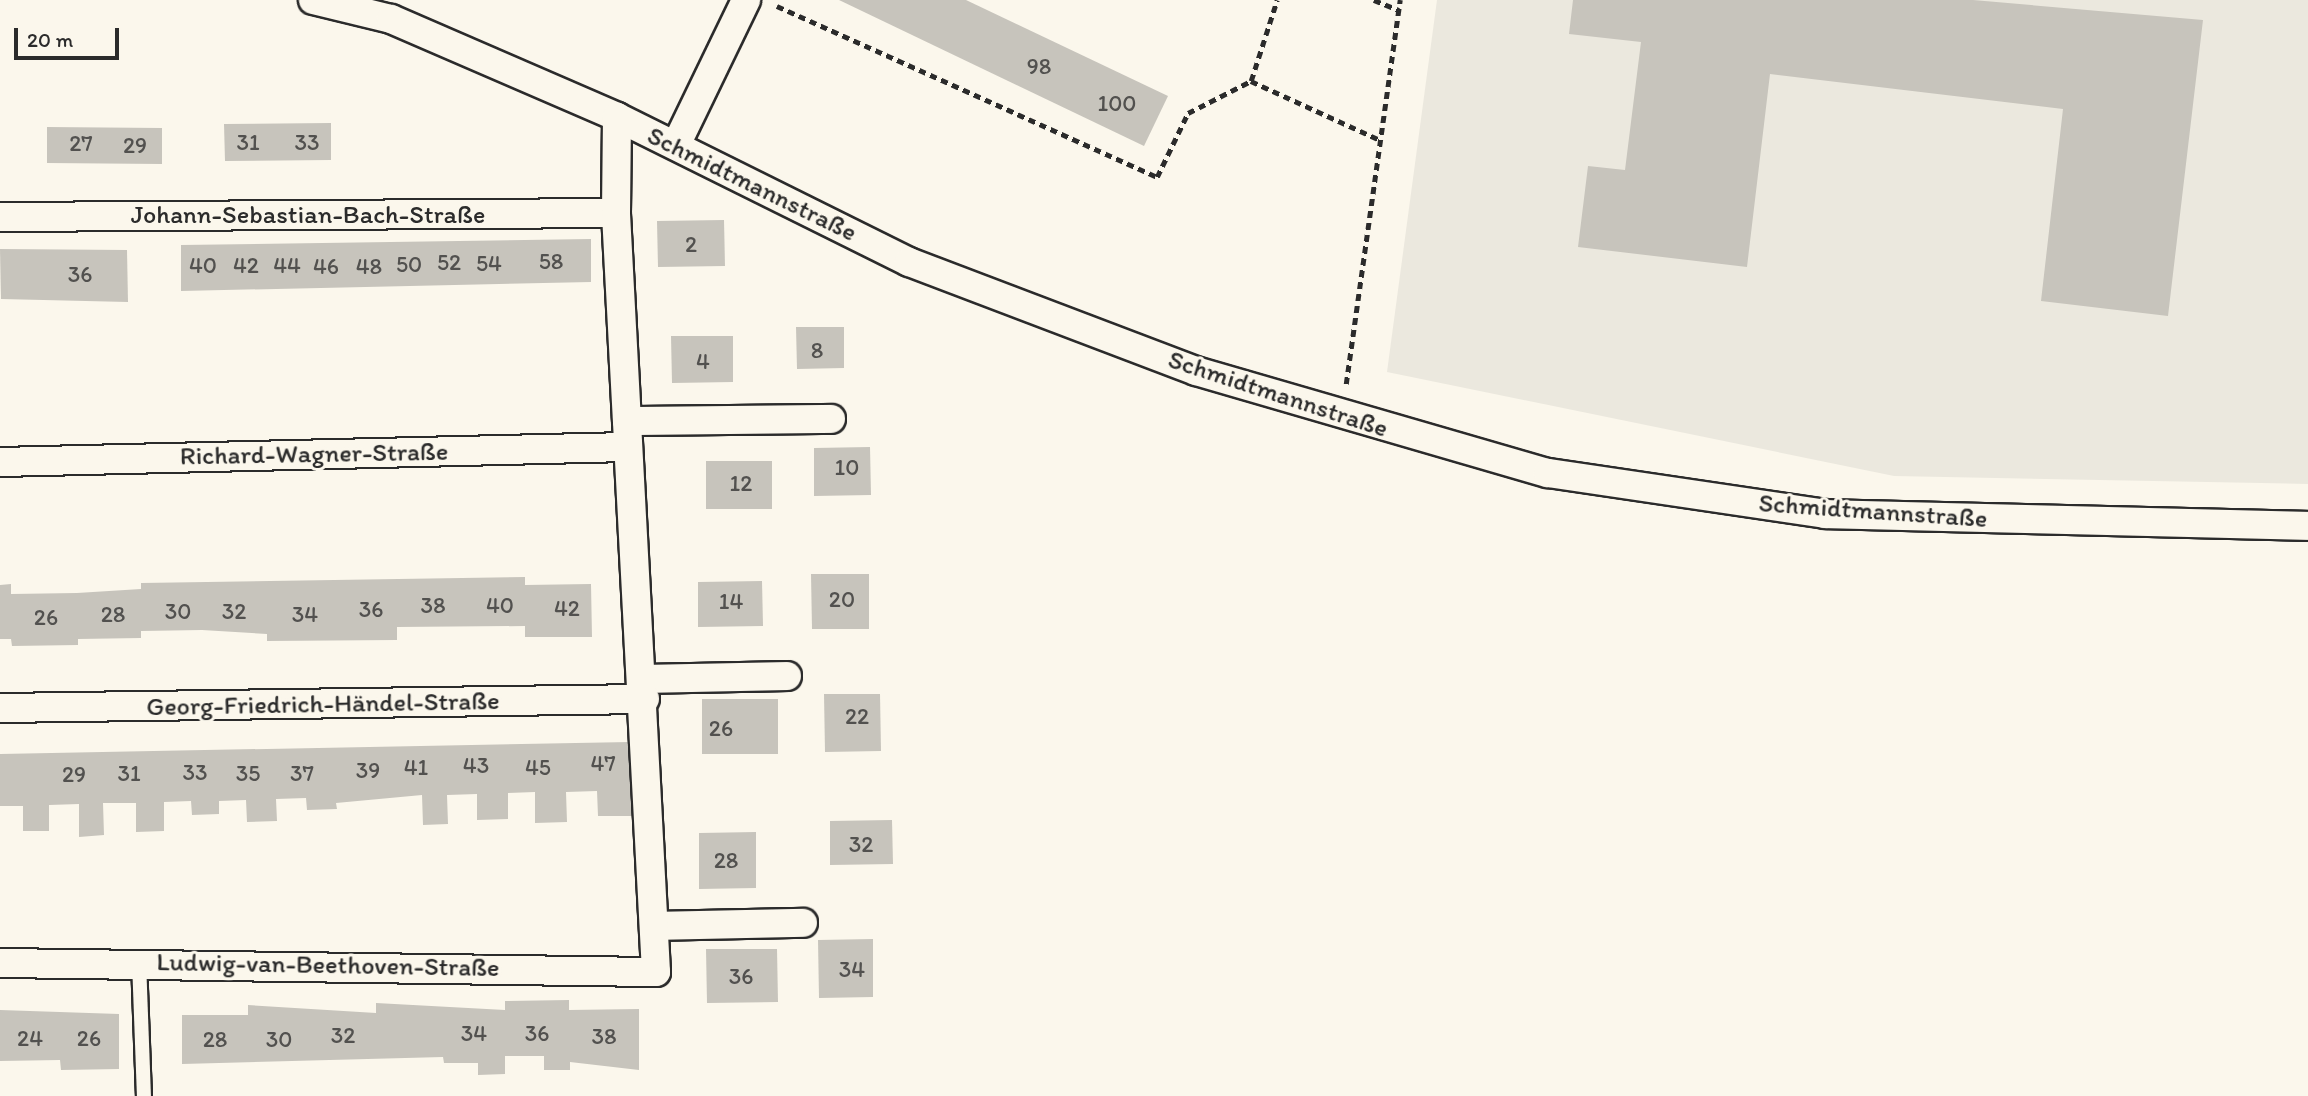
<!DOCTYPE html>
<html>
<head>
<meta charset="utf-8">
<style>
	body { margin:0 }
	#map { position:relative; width:2308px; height:1096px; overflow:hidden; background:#fbf7ec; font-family:Itim,sans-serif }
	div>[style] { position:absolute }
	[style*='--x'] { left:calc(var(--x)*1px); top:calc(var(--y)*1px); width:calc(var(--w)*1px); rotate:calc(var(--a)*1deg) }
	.built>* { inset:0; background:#ebe8de }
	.building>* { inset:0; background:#c7c4bc }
	.path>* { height:4.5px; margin-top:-2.25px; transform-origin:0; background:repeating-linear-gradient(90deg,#2b2b2b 0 7px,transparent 0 12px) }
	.roads { filter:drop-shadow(2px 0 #2b2b2b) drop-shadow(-2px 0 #2b2b2b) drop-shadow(0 2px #2b2b2b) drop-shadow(0 -2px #2b2b2b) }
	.lane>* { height:14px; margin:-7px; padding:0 7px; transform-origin:7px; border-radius:7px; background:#fbf7ec }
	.street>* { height:28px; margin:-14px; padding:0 14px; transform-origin:14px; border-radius:14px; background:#fbf7ec }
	span { translate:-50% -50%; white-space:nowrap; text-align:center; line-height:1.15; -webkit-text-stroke:6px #fbf7ec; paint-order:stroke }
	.number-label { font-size:23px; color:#52514f }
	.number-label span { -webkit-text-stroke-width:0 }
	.street-label { font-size:26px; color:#2b2b2b }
	.scale { position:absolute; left:14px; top:28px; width:105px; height:32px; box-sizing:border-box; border:4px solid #2b2b2b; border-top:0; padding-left:9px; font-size:21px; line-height:24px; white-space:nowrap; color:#2b2b2b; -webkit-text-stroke:5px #fbf7ec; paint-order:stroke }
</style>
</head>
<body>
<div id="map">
	<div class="built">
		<i style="clip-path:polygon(1437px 0,2308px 0,2308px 484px,1894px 476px,1387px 372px)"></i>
	</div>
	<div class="building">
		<i style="clip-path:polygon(839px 0,966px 0,1168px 96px,1144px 146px)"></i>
		<i style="clip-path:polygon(1573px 0,1973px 0,2203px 20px,2168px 316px,2041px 301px,2063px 109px,1770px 74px,1747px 267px,1578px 247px,1588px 166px,1625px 170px,1641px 42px,1569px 34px)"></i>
		<i style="clip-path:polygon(331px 123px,331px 160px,225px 161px,224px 124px)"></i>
		<i style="clip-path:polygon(47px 127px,162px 128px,162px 164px,47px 163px)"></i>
		<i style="clip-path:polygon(724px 220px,725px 266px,658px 267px,657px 221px)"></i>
		<i style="clip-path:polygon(591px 239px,591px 282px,181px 291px,181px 245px)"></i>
		<i style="clip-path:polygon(0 249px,127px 250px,128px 302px,1px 299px)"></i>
		<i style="clip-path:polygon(796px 327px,844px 327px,844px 368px,797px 369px)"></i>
		<i style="clip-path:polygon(671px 336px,733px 336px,733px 382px,672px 383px)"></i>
		<i style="clip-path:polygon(870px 447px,871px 495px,814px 496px,814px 448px)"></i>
		<i style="clip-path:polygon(706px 461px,772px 461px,772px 509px,706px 509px)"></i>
		<i style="clip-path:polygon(811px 574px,869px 574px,869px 629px,812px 629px)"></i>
		<i style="clip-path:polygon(525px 577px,525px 585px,591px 584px,592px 637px,525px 637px,525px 626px,397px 627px,397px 640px,267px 641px,267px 634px,202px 630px,141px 631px,141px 638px,78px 639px,78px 645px,12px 646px,11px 639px,0 639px,0 585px,11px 584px,11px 594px,77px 593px,141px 589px,141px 583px)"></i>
		<i style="clip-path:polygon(762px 581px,763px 626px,698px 627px,698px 582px)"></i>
		<i style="clip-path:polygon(824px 694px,880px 694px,881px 751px,825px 752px)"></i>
		<i style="clip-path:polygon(702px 699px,778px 699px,778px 754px,702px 754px)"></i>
		<i style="clip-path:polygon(630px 742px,632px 816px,598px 816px,597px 791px,566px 792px,567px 822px,535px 823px,535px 792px,508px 793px,508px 819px,477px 820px,477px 794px,447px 795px,448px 824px,423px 825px,422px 795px,336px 803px,337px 809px,307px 810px,306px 798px,276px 799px,277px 821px,247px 822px,246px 800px,219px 801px,219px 814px,192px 815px,191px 801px,164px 802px,164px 831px,136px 832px,136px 803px,103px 803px,104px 835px,79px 837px,79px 804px,49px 805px,49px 831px,23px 831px,23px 806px,0 806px,0 754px)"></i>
		<i style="clip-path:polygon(892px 820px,893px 864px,830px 865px,830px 821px)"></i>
		<i style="clip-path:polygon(756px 832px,756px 888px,699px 889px,699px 833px)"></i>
		<i style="clip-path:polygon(873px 939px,873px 997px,819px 998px,818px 940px)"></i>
		<i style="clip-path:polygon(706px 949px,777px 949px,778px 1002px,707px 1003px)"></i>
		<i style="clip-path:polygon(569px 1000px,569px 1010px,639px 1009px,639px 1070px,570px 1062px,570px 1070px,544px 1070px,544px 1056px,505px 1056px,505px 1074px,478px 1075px,478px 1063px,444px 1063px,443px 1057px,182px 1064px,182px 1015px,248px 1015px,248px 1005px,376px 1013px,376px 1003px,505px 1010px,505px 1001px)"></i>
		<i style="clip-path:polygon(0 1010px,119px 1014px,119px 1069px,61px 1070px,60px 1060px,0 1061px)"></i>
	</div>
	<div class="path">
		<i style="--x:1374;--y:0;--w:27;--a:22"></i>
		<i style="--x:777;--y:6;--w:417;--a:24.2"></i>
		<i style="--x:1157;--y:177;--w:71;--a:-64.2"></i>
		<i style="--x:1188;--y:113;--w:71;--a:-26.9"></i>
		<i style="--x:1251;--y:81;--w:85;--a:-72.2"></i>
		<i style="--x:1251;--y:81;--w:142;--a:24.6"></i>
		<i style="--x:1346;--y:384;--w:388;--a:-82"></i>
	</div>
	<div class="roads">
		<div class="lane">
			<i style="--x:139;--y:961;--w:135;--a:87.9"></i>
		</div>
		<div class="street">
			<i style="--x:313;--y:0;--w:80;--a:13.7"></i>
			<i style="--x:391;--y:19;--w:246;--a:23.4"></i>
			<i style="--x:617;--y:117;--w:326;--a:26.4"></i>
			<i style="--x:909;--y:262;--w:307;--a:20.8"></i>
			<i style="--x:1196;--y:371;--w:366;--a:16.2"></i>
			<i style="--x:1548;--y:473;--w:280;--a:8.4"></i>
			<i style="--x:1825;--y:514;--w:483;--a:1.4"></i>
			<i style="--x:676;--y:145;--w:161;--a:-64.2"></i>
			<i style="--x:0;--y:217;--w:616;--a:-0.37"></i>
			<i style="--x:627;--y:421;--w:204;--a:-0.6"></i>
			<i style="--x:0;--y:462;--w:628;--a:-1.37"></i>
			<i style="--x:644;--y:679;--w:143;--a:-1.2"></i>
			<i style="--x:0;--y:708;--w:645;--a:-0.8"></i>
			<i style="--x:654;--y:926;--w:149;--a:-1.2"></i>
			<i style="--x:0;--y:963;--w:656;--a:0.79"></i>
			<i style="--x:656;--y:972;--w:760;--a:-93.02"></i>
			<i style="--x:616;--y:213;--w:96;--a:-89.4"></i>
		</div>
	</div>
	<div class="number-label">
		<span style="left:1039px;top:66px">98</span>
		<span style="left:1117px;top:103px">100</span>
		<span style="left:248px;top:142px">31</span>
		<span style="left:307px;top:142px">33</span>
		<span style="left:81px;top:143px">27</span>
		<span style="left:135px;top:145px">29</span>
		<span style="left:691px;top:244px">2</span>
		<span style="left:551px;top:261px">58</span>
		<span style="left:449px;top:262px">52</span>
		<span style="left:489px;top:263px">54</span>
		<span style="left:409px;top:264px">50</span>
		<span style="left:203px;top:265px">40</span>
		<span style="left:246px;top:265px">42</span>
		<span style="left:287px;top:265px">44</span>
		<span style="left:326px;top:266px">46</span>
		<span style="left:369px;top:266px">48</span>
		<span style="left:80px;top:274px">36</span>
		<span style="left:817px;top:350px">8</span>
		<span style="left:703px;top:361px">4</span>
		<span style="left:847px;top:467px">10</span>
		<span style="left:741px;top:483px">12</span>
		<span style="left:842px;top:599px">20</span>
		<span style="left:731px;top:601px">14</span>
		<span style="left:433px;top:605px">38</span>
		<span style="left:500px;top:605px">40</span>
		<span style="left:567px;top:608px">42</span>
		<span style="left:371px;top:609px">36</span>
		<span style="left:178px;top:611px">30</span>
		<span style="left:234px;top:611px">32</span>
		<span style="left:113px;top:614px">28</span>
		<span style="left:305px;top:614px">34</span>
		<span style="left:46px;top:617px">26</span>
		<span style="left:857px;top:716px">22</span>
		<span style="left:721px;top:728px">26</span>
		<span style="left:603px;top:763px">47</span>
		<span style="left:476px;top:765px">43</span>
		<span style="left:416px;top:767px">41</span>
		<span style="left:538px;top:767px">45</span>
		<span style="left:368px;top:770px">39</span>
		<span style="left:195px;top:772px">33</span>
		<span style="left:129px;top:773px">31</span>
		<span style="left:248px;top:773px">35</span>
		<span style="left:302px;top:773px">37</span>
		<span style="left:74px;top:774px">29</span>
		<span style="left:861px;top:844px">32</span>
		<span style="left:726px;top:860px">28</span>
		<span style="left:852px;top:969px">34</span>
		<span style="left:741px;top:976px">36</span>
		<span style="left:474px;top:1033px">34</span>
		<span style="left:537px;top:1033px">36</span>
		<span style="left:343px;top:1035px">32</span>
		<span style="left:604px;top:1036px">38</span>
		<span style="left:30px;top:1038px">24</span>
		<span style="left:89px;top:1038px">26</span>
		<span style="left:215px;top:1039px">28</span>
		<span style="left:279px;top:1039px">30</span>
	</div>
	<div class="street-label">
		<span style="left:752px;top:184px;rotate:26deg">Schmidtmannstraße</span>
		<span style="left:308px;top:215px">Johann-Sebastian-Bach-Straße</span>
		<span style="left:1278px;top:394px;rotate:18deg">Schmidtmannstraße</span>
		<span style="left:314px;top:454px;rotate:-1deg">Richard-Wagner-Straße</span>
		<span style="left:1873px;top:511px;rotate:4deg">Schmidtmannstraße</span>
		<span style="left:323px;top:704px;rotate:-1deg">Georg-Friedrich-Händel-Straße</span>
		<span style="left:328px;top:965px;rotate:1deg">Ludwig-van-Beethoven-Straße</span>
	</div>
	<div class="scale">20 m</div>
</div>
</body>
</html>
